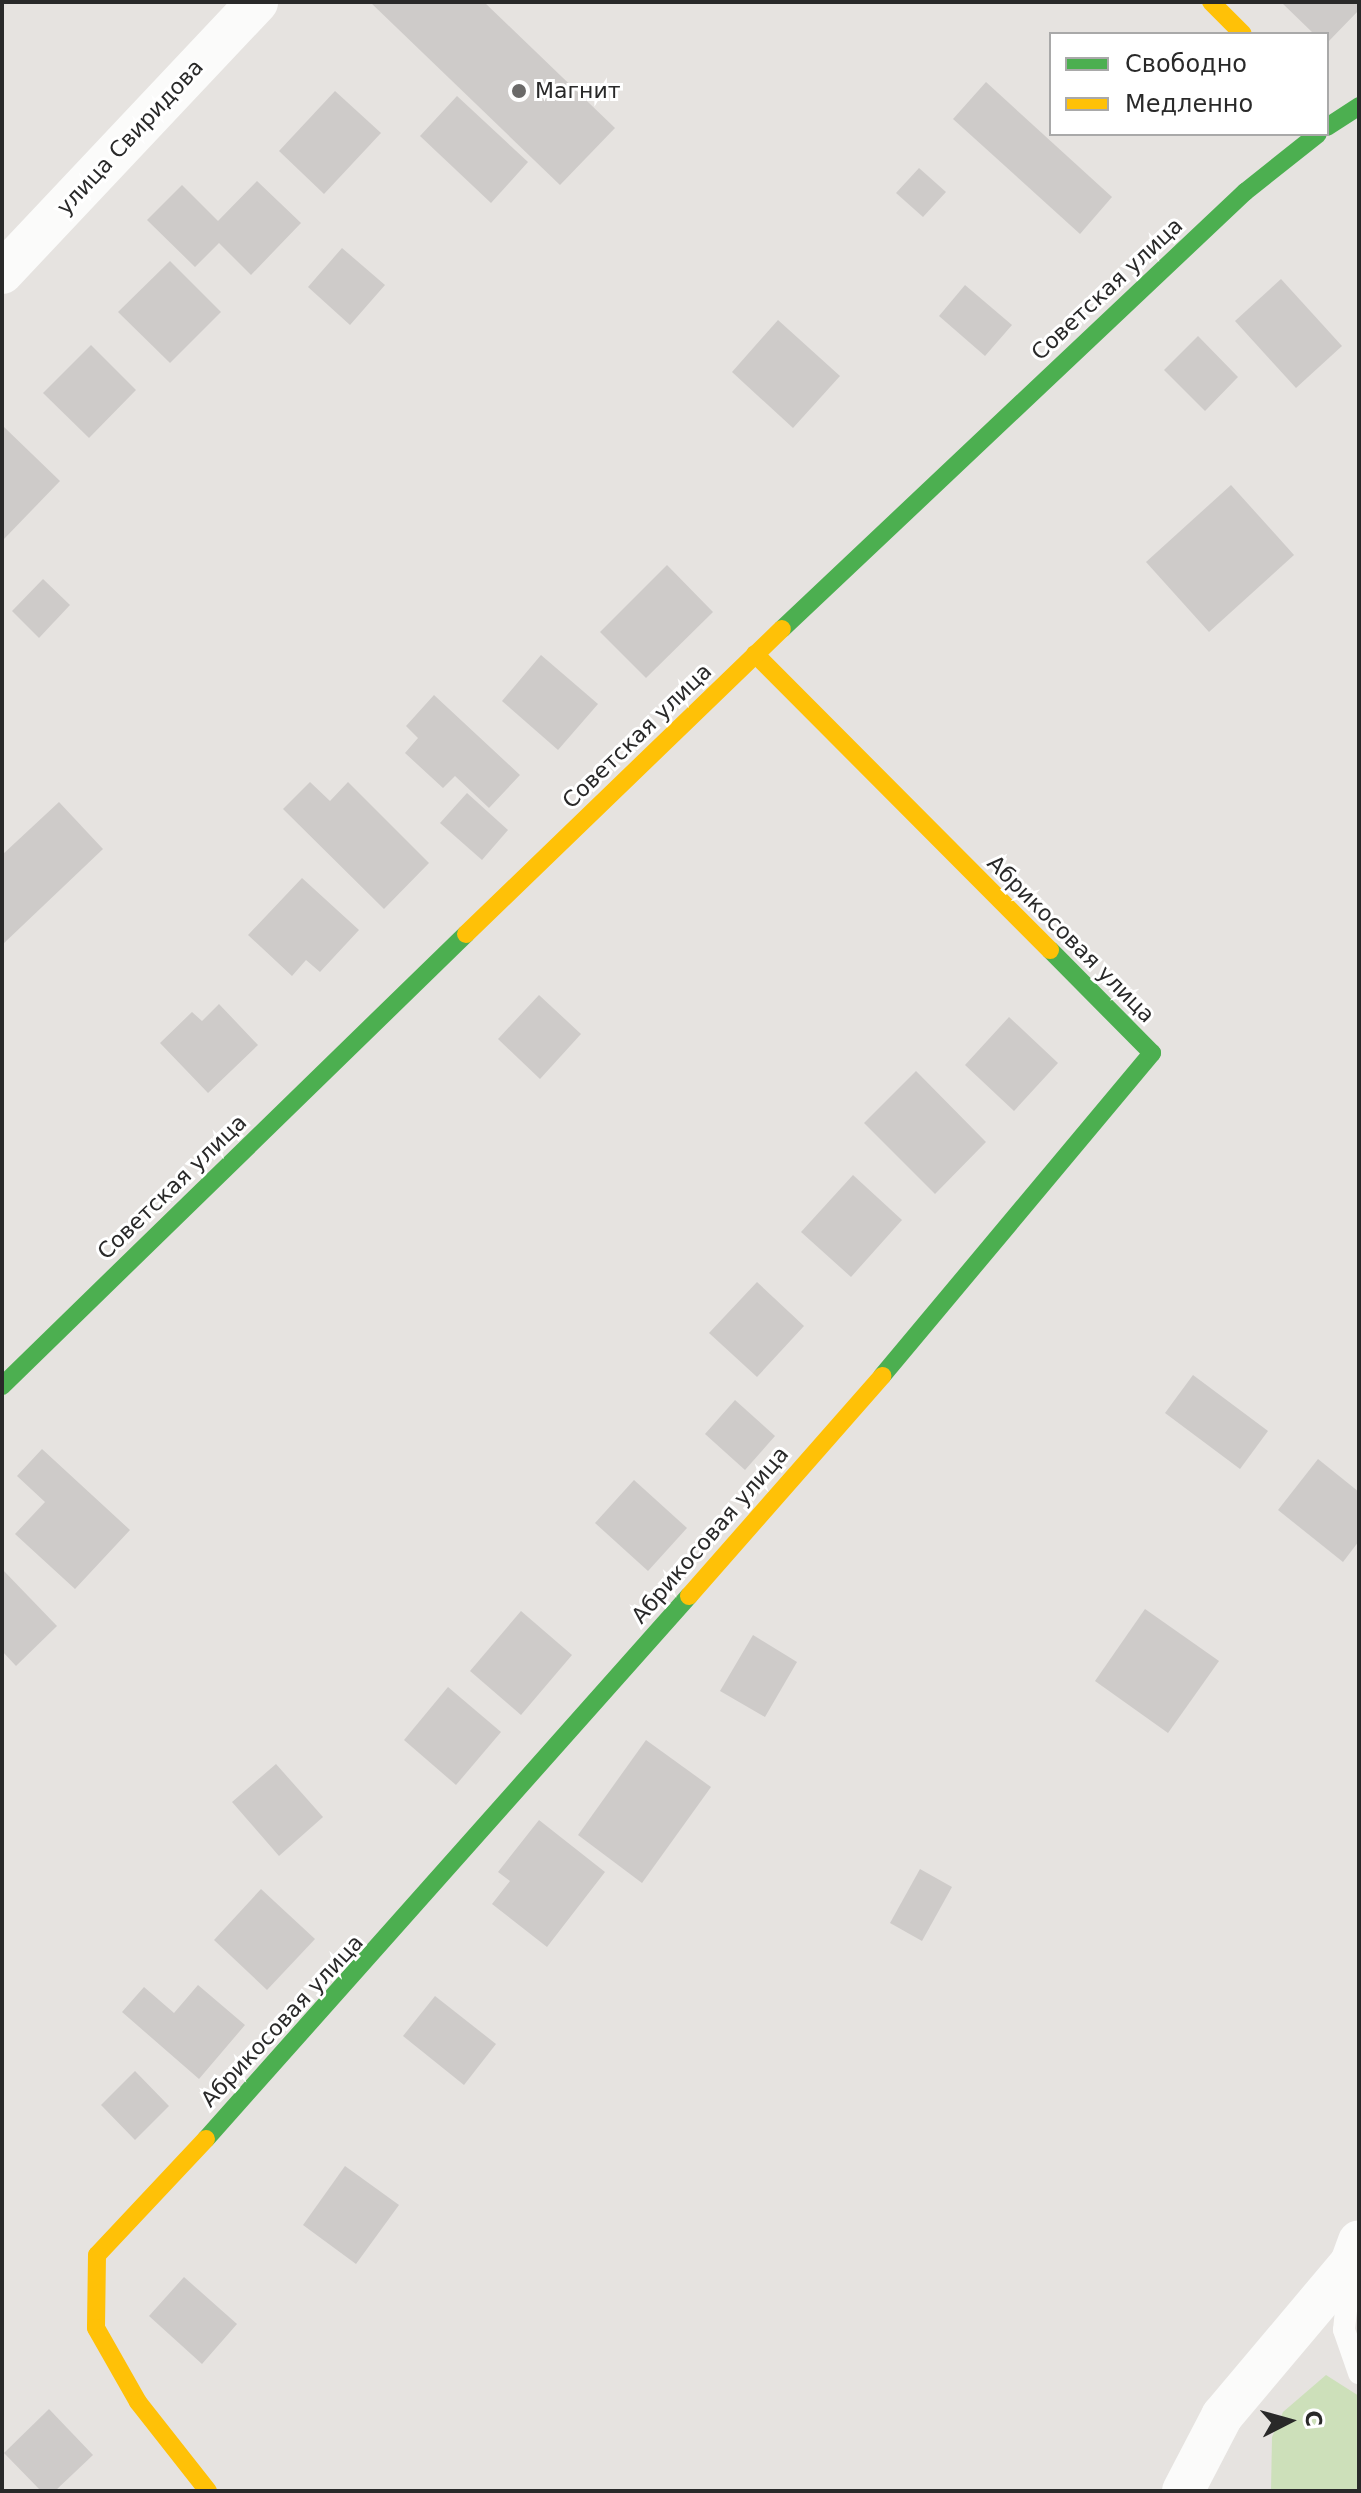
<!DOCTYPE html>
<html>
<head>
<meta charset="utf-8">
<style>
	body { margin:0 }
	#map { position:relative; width:1361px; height:2493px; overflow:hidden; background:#e6e3e0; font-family:"DejaVu Sans",sans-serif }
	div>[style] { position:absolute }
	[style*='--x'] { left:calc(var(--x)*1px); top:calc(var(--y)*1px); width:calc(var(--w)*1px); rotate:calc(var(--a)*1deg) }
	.green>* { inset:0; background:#cde0ba }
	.building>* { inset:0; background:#cecbc9 }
	.lane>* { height:22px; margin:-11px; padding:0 11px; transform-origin:11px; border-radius:11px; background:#fbfbfa }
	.street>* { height:42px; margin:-21px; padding:0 21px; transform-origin:21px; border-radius:21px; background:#fbfbfa }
	.fast>* { height:18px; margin:-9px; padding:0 9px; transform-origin:9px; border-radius:9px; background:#4caf50 }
	.slow>* { height:18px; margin:-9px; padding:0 9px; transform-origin:9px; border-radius:9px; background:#ffc107 }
	.dots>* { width:22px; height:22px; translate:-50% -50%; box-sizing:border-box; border:4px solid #fff; border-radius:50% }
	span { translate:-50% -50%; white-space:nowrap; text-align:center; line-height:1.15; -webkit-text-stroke:6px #fff; paint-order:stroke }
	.poi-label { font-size:22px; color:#292929 }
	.left { translate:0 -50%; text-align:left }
	.street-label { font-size:22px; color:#292929 }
	.frame { position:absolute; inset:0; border:4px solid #292929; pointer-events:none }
	.legend { position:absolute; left:1049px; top:32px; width:280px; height:104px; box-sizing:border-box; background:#fff; border:2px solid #a9a9a9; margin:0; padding:10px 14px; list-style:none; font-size:24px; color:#292929 }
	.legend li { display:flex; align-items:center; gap:16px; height:40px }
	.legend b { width:40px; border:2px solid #a9a9a9 }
	.north { position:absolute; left:1249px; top:2381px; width:80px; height:80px; -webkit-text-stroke:6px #fff; paint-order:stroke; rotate:84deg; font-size:22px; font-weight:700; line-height:32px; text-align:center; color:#292929 }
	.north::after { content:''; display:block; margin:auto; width:28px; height:36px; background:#292929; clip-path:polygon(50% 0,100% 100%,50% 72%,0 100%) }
</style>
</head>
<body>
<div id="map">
	<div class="green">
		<i style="clip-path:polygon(1326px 2375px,1359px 2396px,1359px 2491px,1271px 2491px,1272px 2437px,1283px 2412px)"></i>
	</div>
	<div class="building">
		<i style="clip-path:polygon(370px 2px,484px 2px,615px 128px,560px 185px)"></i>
		<i style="clip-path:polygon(1281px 2px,1359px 2px,1359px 10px,1327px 43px,1327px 34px,1314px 34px)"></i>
		<i style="clip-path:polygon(986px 82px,1112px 197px,1080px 234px,953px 119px)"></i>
		<i style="clip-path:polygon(335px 91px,381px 133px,324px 194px,279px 151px)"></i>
		<i style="clip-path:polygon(457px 96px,528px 162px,491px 203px,420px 136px)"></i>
		<i style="clip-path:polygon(919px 168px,946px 192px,923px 217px,896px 193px)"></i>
		<i style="clip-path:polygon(257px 181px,301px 223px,251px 275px,219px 243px,195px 267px,147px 220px,182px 185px,218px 221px)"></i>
		<i style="clip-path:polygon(342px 248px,385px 285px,350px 325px,308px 287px)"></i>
		<i style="clip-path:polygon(170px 261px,221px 312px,170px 363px,118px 312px)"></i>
		<i style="clip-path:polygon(1281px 279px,1342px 346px,1296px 388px,1235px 321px)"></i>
		<i style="clip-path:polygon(965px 285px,1012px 325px,985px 356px,939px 316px)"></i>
		<i style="clip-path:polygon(778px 320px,840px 376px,793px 428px,732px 372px)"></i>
		<i style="clip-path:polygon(1198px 336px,1238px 377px,1205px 411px,1164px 370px)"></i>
		<i style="clip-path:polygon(91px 345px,136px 390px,89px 438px,43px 393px)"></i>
		<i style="clip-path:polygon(4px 427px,60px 481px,4px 539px,2px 537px)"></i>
		<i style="clip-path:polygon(1231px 485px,1294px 555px,1209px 632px,1146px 562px)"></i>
		<i style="clip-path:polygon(667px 565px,713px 612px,646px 678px,600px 632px)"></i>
		<i style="clip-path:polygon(43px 579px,70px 605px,39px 638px,12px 611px)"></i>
		<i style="clip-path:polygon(541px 655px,598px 704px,558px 750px,502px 701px)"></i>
		<i style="clip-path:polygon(434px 695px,520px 775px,489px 808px,455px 776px,443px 788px,405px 753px,418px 738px,406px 726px)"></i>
		<i style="clip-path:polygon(310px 782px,330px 801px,348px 782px,429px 863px,384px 909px,283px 809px)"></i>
		<i style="clip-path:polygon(467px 793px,508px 830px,482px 860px,440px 823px)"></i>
		<i style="clip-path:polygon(59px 802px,103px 849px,2px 945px,2px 855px)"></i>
		<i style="clip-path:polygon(302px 878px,359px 930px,320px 972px,306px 960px,292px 976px,248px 935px)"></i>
		<i style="clip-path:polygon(539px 995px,581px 1034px,540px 1079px,498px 1039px)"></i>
		<i style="clip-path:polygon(219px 1004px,258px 1045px,208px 1093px,160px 1043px,192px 1012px,202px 1021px)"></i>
		<i style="clip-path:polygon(1009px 1017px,1058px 1063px,1014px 1111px,965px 1065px)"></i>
		<i style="clip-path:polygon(916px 1071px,986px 1142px,935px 1194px,864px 1123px)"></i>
		<i style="clip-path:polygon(853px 1175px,902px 1220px,851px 1277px,801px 1232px)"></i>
		<i style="clip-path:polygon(757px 1282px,804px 1326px,757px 1377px,709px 1333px)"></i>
		<i style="clip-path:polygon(1193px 1375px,1268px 1431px,1240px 1469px,1165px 1413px)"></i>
		<i style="clip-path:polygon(735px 1400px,775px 1436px,745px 1470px,705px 1434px)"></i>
		<i style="clip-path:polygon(42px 1449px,130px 1530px,75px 1589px,15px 1534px,45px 1502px,17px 1476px)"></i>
		<i style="clip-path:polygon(1318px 1459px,1359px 1492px,1359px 1541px,1343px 1562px,1278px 1510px)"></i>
		<i style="clip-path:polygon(634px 1480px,687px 1528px,648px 1571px,595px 1523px)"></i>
		<i style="clip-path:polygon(2px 1569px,57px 1626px,16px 1666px,2px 1651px)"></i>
		<i style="clip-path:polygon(1145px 1609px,1219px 1661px,1168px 1733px,1095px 1681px)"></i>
		<i style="clip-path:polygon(521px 1611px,572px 1655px,521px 1715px,470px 1671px)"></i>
		<i style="clip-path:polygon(753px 1635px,797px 1662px,765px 1717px,720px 1691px)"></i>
		<i style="clip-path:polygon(448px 1687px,501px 1732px,456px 1785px,404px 1740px)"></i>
		<i style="clip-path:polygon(646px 1740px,711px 1787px,642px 1883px,578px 1835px)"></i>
		<i style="clip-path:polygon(276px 1764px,323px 1817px,279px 1856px,232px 1802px)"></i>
		<i style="clip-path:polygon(539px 1820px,605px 1872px,547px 1947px,492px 1904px,510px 1881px,498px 1872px)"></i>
		<i style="clip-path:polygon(920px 1869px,952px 1887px,922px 1941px,890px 1923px)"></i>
		<i style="clip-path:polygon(261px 1889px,315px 1939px,267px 1990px,214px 1940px)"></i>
		<i style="clip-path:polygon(198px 1985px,245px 2025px,199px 2079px,122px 2012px,144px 1987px,174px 2013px)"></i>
		<i style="clip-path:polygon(435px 1996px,496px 2044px,464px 2085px,403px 2036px)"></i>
		<i style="clip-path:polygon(135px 2071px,169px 2106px,135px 2140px,101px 2105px)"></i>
		<i style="clip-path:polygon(345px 2166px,399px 2205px,356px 2264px,303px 2225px)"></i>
		<i style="clip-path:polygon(184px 2277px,237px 2324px,202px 2364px,149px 2316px)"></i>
		<i style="clip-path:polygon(49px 2409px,93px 2455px,55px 2491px,41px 2491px,4px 2453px)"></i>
	</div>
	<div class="lane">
		<i style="--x:1350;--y:2272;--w:58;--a:95.9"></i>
		<i style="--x:1344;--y:2330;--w:46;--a:70.8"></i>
	</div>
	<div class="street">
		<i style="--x:2;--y:273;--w:372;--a:-46.7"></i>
		<i style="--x:1183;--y:2491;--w:85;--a:-62.5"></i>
		<i style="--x:1222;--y:2416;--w:200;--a:-49.9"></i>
		<i style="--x:1351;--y:2263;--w:23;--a:-70"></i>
	</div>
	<div class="fast">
		<i style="--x:1327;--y:127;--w:38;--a:-33"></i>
		<i style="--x:782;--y:629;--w:637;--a:-43.35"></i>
		<i style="--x:1245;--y:192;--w:93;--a:-38.5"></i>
		<i style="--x:882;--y:1376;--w:421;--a:-50.1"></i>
		<i style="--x:1152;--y:1053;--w:145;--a:-134.7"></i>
		<i style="--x:2;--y:1386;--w:648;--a:-44.25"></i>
		<i style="--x:206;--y:2139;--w:727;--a:-48.35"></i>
	</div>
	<div class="slow">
		<i style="--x:1211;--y:2;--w:45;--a:45"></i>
		<i style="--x:755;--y:654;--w:418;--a:45.1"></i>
		<i style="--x:466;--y:934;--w:439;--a:-44"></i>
		<i style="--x:689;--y:1596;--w:293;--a:-48.7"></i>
		<i style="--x:206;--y:2139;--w:159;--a:133.2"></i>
		<i style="--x:97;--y:2255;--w:73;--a:90.8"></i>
		<i style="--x:96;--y:2328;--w:85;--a:60.4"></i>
		<i style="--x:138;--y:2402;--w:113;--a:51.8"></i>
	</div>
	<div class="dots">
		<i style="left:519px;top:91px;background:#6b6a69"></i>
	</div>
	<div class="poi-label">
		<span class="left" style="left:535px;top:91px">Магнит</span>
	</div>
	<div class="street-label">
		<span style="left:130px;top:137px;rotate:-47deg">улица Свиридова</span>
		<span style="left:1107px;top:289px;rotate:-43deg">Советская улица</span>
		<span style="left:637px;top:736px;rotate:-44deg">Советская улица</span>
		<span style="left:1071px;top:939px;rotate:45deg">Абрикосовая улица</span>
		<span style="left:172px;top:1187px;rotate:-44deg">Советская улица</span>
		<span style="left:710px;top:1535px;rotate:-49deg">Абрикосовая улица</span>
		<span style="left:282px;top:2021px;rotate:-47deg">Абрикосовая улица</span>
	</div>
	<div class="frame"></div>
	<ul class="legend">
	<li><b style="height:10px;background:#4caf50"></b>Свободно</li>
	<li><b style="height:10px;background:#ffc107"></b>Медленно</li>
	</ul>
	<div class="north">С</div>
</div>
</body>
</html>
